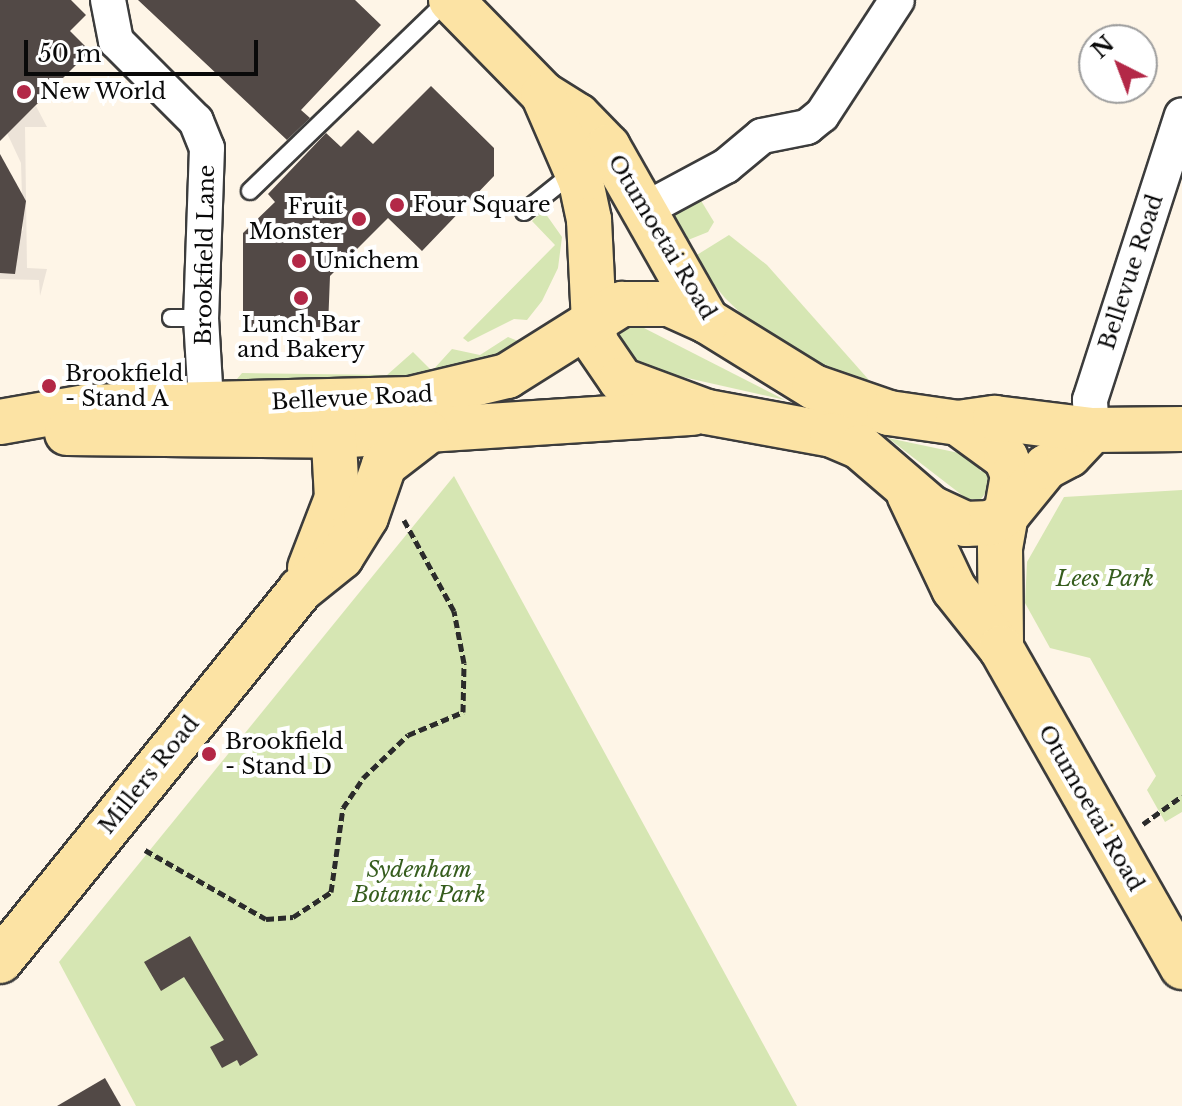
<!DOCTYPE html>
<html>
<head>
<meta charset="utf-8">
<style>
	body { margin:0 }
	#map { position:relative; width:1182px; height:1106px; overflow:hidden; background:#fef5e7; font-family:"Libre Baskerville",serif }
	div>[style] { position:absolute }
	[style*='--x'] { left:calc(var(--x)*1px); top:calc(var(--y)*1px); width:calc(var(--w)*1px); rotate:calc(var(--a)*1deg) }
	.green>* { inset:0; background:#d6e6b3 }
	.plaza>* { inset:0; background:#ece3d8 }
	.building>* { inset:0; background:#524946 }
	.path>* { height:5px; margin-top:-2.5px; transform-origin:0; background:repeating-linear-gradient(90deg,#2b2b2b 0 8px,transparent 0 12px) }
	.roads { filter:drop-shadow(2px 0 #3c3c3c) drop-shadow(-2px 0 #3c3c3c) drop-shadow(0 2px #3c3c3c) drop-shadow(0 -2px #3c3c3c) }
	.lane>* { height:16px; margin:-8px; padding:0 8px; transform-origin:8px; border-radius:8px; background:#fff }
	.street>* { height:34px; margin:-17px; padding:0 17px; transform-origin:17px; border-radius:17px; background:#fff }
	.secondary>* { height:44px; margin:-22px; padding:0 22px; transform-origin:22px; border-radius:22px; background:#fce3a4 }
	.dots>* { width:22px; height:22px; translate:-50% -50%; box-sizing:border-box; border:4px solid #fff; border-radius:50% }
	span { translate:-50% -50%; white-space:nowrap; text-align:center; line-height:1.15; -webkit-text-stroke:8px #fff; paint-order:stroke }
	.poi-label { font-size:22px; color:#090909 }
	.left { translate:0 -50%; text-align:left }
	.right { translate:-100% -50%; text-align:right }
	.street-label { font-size:22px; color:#090909 }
	.park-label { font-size:22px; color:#365d1e; font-style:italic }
	.north { position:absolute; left:1078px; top:24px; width:80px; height:80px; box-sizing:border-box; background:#fff; border:2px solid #9d9d9d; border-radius:50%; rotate:318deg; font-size:22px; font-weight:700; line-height:32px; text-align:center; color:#090909 }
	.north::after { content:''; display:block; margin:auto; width:28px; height:36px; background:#b32847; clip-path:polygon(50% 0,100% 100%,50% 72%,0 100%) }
	.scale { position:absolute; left:24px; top:40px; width:234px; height:36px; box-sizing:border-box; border:4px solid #090909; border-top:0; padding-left:10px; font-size:24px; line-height:28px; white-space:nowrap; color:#090909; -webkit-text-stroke:6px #fff; paint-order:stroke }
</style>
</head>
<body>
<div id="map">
	<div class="green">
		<i style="clip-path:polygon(697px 194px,714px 222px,708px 232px,683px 242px,671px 215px)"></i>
		<i style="clip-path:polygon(543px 210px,562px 237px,558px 268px,542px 301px,527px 320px,514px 319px,468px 342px,463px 338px,555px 245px,532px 221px)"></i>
		<i style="clip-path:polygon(729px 235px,767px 265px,876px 388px,839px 378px,759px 331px,725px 298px,692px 258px)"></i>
		<i style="clip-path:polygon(632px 325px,642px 327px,785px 400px,625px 364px,614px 332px)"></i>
		<i style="clip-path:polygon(508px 337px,523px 343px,500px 358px,395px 381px,237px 379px,242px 373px,387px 375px,413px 352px,432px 371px,452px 349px,480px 355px)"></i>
		<i style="clip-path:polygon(888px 438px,978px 457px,980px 471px,990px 472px,991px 486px,981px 499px,967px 499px)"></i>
		<i style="clip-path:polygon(454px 476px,797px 1106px,136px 1106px,59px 962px)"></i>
		<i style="clip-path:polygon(1182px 490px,1182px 812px,1165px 822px,1147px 790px,1156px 776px,1090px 658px,1050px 648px,1025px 603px,1027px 562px,1064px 497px)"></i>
	</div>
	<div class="plaza">
		<i style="clip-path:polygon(36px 106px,47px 127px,25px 127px,27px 268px,47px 269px,40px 296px,39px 280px,0 279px,0 259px,23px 230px,21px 163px,7px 133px)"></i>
	</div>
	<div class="building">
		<i style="clip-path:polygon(0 0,71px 0,86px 15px,70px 31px,90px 51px,0 141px)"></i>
		<i style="clip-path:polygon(138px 0,355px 0,381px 25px,301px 110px,310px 118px,287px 140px)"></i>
		<i style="clip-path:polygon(431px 86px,494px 148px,494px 176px,422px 251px,388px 218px,330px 276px,328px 327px,243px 328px,243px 233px,275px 202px,268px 194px,326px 133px,341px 147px,358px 130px,373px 144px)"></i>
		<i style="clip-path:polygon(0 154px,26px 201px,15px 274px,0 273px)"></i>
		<i style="clip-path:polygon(190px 936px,258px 1055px,240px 1066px,237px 1060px,222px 1068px,210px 1047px,224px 1040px,184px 977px,161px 991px,144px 962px)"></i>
		<i style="clip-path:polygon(105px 1078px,121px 1106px,57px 1106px)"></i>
	</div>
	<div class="path">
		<i style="--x:1143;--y:824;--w:48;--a:-35.7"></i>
		<i style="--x:145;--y:850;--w:139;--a:29.7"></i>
		<i style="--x:266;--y:919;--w:27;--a:-4"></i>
		<i style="--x:293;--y:917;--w:45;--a:-33.3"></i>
		<i style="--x:331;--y:892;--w:85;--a:-81.9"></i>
		<i style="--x:343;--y:808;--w:36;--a:-56"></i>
		<i style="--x:363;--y:778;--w:62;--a:-43.7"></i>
		<i style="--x:408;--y:735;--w:60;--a:-22.7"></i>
		<i style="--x:463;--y:712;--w:49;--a:-88.8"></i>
		<i style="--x:464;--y:663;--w:53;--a:-100.9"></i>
		<i style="--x:454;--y:611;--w:104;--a:-118.8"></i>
	</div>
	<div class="roads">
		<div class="lane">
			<i style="--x:250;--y:191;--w:275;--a:-44"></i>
			<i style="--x:524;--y:212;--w:64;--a:-38.7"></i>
			<i style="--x:171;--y:318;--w:30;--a:0"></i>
		</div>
		<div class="street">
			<i style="--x:108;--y:0;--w:42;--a:79"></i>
			<i style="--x:116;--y:41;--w:113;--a:45"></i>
			<i style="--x:196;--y:121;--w:29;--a:68"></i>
			<i style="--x:207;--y:148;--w:170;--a:92"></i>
			<i style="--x:201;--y:318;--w:84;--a:86.6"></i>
			<i style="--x:646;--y:209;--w:91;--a:-28.3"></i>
			<i style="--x:726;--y:166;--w:47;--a:-39.8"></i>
			<i style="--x:762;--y:136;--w:46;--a:-11.3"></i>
			<i style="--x:807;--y:127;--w:19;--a:-39"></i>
			<i style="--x:822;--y:115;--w:137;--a:-56.9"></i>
			<i style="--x:1092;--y:430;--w:30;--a:-94"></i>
			<i style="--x:1090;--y:400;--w:299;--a:-72.1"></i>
		</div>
		<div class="secondary">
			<i style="--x:451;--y:0;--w:132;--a:45.6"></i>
			<i style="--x:543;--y:94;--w:41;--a:32.2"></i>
			<i style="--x:578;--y:116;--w:43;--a:45.9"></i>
			<i style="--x:608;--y:147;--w:200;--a:60.4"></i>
			<i style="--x:707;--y:321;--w:126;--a:31.7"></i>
			<i style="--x:814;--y:387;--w:79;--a:19.1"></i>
			<i style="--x:889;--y:413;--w:70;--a:8.2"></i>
			<i style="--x:958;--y:423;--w:59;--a:36.1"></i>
			<i style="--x:1006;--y:458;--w:18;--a:68"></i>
			<i style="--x:1013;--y:475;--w:74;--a:100.1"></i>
			<i style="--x:1000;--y:548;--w:100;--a:89.4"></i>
			<i style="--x:543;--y:94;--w:96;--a:66.6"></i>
			<i style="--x:581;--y:182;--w:39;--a:78"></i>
			<i style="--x:589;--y:220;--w:122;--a:87.2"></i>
			<i style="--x:595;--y:342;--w:46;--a:55.6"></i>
			<i style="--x:621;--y:380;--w:92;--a:20.4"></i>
			<i style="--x:707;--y:412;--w:127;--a:10.4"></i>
			<i style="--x:832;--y:435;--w:30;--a:23"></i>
			<i style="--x:860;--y:447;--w:94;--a:40.7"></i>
			<i style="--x:931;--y:508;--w:38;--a:25"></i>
			<i style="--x:965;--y:524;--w:26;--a:-2"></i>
			<i style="--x:991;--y:523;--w:22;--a:-32"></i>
			<i style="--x:1010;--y:511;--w:57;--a:-50.7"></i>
			<i style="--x:1046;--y:467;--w:26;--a:-28"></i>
			<i style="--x:1069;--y:455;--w:34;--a:-47"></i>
			<i style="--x:0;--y:422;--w:86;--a:-10"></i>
			<i style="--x:85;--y:407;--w:326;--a:-1.4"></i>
			<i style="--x:411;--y:399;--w:99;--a:-13.5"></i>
			<i style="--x:507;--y:376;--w:136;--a:-32.1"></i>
			<i style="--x:622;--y:304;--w:47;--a:0"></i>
			<i style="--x:669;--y:304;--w:42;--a:24.1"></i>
			<i style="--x:958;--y:423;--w:37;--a:-8"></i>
			<i style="--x:995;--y:418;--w:98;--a:7.1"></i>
			<i style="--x:1092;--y:430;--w:90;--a:-0.6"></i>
			<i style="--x:67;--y:433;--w:267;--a:0.6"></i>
			<i style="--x:334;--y:436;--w:360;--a:-3.7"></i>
			<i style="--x:909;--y:494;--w:105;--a:64.7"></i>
			<i style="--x:954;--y:589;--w:75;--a:51.5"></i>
			<i style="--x:1001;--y:648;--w:367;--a:60.4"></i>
			<i style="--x:310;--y:568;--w:75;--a:-68.9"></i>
			<i style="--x:337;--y:498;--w:92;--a:-93.1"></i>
			<i style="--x:0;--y:961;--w:477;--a:-51"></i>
			<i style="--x:300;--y:590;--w:53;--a:-38.8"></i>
			<i style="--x:341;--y:557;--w:47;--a:-58"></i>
			<i style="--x:366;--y:517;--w:55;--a:-70.9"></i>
			<i style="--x:384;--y:465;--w:54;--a:-37.5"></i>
		</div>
	</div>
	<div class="dots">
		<i style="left:24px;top:92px;background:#b32847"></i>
		<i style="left:397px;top:205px;background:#b32847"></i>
		<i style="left:359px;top:219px;background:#b32847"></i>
		<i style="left:299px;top:261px;background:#b32847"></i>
		<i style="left:301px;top:298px;background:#b32847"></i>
		<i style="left:49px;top:386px;background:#b32847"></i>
		<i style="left:209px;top:754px;background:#b32847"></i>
	</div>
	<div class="poi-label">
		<span class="left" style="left:40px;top:92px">New World</span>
		<span class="left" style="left:413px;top:205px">Four Square</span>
		<span class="right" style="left:343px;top:219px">Fruit<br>Monster</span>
		<span class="left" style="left:315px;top:261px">Unichem</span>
		<span style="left:301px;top:337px">Lunch Bar<br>and Bakery</span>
		<span class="left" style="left:65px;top:386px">Brookfield<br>- Stand A</span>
		<span class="left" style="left:225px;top:754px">Brookfield<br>- Stand D</span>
	</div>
	<div class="street-label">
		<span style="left:662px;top:237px;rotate:59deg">Otumoetai Road</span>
		<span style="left:205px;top:255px;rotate:-89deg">Brookfield Lane</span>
		<span style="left:1131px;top:272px;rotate:-72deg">Bellevue Road</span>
		<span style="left:352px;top:398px;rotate:-3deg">Bellevue Road</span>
		<span style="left:149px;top:775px;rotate:-51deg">Millers Road</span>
		<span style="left:1091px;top:808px;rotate:60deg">Otumoetai Road</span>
	</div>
	<div class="park-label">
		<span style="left:1105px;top:579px">Lees Park</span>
		<span style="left:419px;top:882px">Sydenham<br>Botanic Park</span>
	</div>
	<div class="north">N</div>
	<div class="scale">50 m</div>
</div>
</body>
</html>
